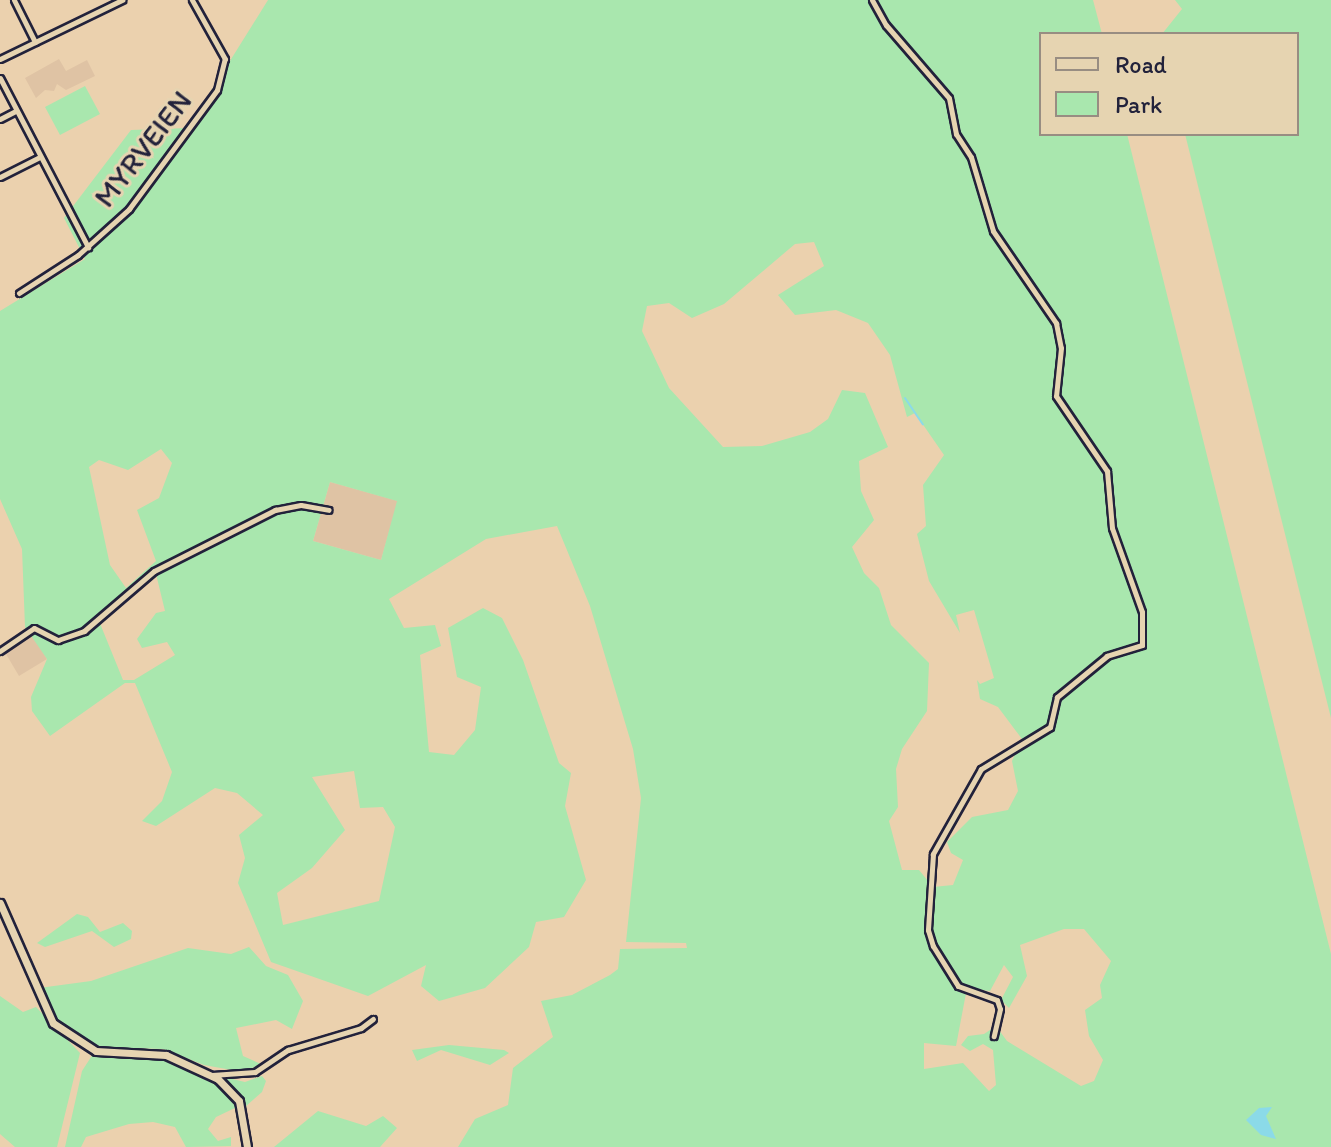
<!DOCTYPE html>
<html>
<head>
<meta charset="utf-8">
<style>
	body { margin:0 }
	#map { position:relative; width:1331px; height:1147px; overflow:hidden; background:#ebd1ae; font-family:Itim,sans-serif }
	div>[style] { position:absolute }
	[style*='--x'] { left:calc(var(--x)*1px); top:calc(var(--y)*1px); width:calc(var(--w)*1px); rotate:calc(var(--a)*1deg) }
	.built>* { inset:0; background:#dfc3a4 }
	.green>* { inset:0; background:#a9e7ae }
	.water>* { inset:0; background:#8bdae8 }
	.stream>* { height:2px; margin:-1px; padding:0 1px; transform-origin:1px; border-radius:1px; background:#8bdae8 }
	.roads { filter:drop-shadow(2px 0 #22223b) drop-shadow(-2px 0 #22223b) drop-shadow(0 2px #22223b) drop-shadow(0 -2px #22223b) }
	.minor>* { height:5px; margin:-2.5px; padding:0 2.5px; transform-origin:2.5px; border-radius:2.5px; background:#e6d4b1 }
	.major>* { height:7px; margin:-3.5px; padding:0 3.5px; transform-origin:3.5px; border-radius:3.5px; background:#e6d4b1 }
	span { translate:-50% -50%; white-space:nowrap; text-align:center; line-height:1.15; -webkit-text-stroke:6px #e6d4b1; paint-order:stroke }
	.street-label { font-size:30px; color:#22223b }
	.legend { position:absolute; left:1039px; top:32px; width:260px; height:104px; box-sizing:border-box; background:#e6d4b1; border:2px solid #988d82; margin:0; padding:10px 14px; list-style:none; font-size:24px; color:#22223b }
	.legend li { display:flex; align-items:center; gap:16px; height:40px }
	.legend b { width:40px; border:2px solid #988d82 }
</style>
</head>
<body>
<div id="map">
	<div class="built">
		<i style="clip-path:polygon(59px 59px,66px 71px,87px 60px,95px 76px,66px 90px,57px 84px,54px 91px,45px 90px,36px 98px,25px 78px)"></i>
		<i style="clip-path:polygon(330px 482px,398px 501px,381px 560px,313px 541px)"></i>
		<i style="clip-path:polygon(31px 633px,47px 659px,19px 676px,6px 654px)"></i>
	</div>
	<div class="green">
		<i style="clip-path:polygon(evenodd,268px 0,1093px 0,1102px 34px,1041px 34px,1041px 134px,1127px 134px,1331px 954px,1331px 1147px,458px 1147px,475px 1119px,508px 1105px,513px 1068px,553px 1037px,541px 1001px,572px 995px,610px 975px,618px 969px,620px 949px,687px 948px,686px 943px,626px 942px,641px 798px,633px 749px,590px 606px,557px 526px,486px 539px,389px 599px,404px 628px,435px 625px,441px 646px,420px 655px,429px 752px,454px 755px,475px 730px,481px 687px,457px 677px,448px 628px,483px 608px,502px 618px,523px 660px,559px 763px,571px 773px,565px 806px,586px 880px,564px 917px,536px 922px,529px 947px,485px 988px,439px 1001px,421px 986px,426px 965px,368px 996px,271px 962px,238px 883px,245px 858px,239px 835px,263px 815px,237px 793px,215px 788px,156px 826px,142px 821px,162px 801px,172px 772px,135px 683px,125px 683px,50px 736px,32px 711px,31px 697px,47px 659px,25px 627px,22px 549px,0 499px,0 311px,85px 259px,64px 218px,131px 130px,188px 128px,268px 0,814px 242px,824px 266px,778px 295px,795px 315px,836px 310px,868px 323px,890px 355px,907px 417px,915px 413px,944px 455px,923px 485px,926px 526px,917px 534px,929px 581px,960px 633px,956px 615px,974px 610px,994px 678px,980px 684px,977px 680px,980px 699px,998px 707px,1022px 739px,1012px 761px,1018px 791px,1008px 810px,972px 817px,947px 842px,951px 853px,963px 860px,953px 885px,933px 887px,919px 870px,902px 870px,889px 821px,898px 807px,896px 769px,902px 749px,927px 711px,929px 663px,891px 625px,879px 588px,864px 573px,852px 547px,874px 520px,861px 491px,859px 461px,888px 447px,865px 393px,842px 390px,828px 419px,810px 432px,762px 446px,723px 447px,669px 388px,642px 331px,647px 306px,669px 303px,692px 318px,724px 304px,795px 244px,814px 242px,268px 0,161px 449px,172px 463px,159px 498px,137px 510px,156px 561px,126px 588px,110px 565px,89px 467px,99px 460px,128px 470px,161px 449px,268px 0,330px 482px,397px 501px,381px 560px,313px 541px,330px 482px,268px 0,156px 574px,165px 611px,156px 613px,137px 639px,142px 648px,167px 642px,175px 655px,134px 680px,123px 680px,99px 621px,156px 574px,268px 0,354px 771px,360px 808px,383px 807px,395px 827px,379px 901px,283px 925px,277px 893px,312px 868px,345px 830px,312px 777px,354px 771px,268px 0,1064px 929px,1084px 929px,1111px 961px,1100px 985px,1102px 998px,1085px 1010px,1089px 1036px,1103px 1060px,1094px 1081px,1081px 1086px,1007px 1041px,996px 1026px,984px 1034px,968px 1036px,961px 1045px,970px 1051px,983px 1044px,993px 1050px,996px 1085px,989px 1091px,963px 1063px,924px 1069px,924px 1043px,956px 1046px,967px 988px,990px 991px,1004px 965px,1013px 977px,1001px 1000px,1009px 1008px,1027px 976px,1020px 945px,1064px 929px)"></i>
		<i style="clip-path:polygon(1175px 0,1331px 0,1331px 718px,1185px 134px,1297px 134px,1297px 34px,1162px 34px,1182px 9px)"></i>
		<i style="clip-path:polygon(85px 86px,100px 114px,60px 135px,45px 107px)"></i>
		<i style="clip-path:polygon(77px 914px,88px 917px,100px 932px,123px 923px,132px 931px,131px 939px,114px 947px,92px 931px,45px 947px,37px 943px)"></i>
		<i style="clip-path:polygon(249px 947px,266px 966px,288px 975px,303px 1001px,292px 1029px,276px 1020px,236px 1028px,243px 1056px,261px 1064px,243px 1072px,204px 1065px,163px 1049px,97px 1047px,59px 1022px,39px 988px,91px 981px,188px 948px,231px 954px)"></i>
		<i style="clip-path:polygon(0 996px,23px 1012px,36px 1007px,80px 1053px,57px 1147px,15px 1147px,0 1134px)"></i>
		<i style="clip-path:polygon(449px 1045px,504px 1050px,509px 1053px,490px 1065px,441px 1050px,417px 1061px,412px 1050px)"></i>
		<i style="clip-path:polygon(93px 1054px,167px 1059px,216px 1083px,237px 1107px,216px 1117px,208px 1129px,218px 1141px,231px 1137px,231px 1146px,186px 1147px,175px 1127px,153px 1122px,129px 1124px,86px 1137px,81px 1147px,65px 1147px,82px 1071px)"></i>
		<i style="clip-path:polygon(262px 1076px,266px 1081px,262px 1092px,245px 1107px,224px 1077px,245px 1082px)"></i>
		<i style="clip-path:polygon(318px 1111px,366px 1126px,383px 1116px,397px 1128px,380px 1147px,274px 1147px)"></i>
	</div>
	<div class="water">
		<i style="clip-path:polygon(1272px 1107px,1266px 1116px,1276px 1139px,1261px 1135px,1246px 1120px,1259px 1108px)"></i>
	</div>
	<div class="stream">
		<i style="--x:905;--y:398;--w:32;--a:56"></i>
	</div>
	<div class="roads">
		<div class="minor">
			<i style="--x:14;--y:0;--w:47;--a:63.4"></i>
			<i style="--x:872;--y:0;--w:29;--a:61"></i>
			<i style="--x:886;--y:25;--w:96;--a:49.2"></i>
			<i style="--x:949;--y:98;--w:37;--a:79"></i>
			<i style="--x:956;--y:134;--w:27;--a:57"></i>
			<i style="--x:971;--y:157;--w:77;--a:73.4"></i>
			<i style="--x:993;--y:231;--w:112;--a:55.6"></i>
			<i style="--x:1056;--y:323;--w:25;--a:79"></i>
			<i style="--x:1061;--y:348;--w:48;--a:95.9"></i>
			<i style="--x:1056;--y:396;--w:91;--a:55.8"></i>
			<i style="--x:1107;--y:471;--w:57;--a:85"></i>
			<i style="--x:1112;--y:528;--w:89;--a:70.3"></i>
			<i style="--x:1142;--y:612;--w:33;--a:90"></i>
			<i style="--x:1142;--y:645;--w:37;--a:163"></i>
			<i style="--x:1107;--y:656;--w:65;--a:140.6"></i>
			<i style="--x:1057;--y:697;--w:31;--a:103"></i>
			<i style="--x:1050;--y:727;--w:81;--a:148.7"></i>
			<i style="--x:981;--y:769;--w:98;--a:119.5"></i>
			<i style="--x:933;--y:854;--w:76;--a:93.8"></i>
			<i style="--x:928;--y:930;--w:17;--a:73"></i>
			<i style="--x:933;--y:946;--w:47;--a:58"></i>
			<i style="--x:958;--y:986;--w:41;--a:19.7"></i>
			<i style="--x:997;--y:1000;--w:9;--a:72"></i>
			<i style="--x:1000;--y:1009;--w:28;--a:103"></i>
			<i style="--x:0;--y:59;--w:136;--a:-25.8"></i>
			<i style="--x:0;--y:78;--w:191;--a:62.5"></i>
			<i style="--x:0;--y:119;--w:18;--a:-27"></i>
			<i style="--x:0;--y:177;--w:45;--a:-26.6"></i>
			<i style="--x:19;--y:293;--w:70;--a:-32.8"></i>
			<i style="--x:78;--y:255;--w:69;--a:-42"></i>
			<i style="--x:129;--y:209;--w:148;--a:-53.5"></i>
			<i style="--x:217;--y:90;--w:32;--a:-76"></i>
			<i style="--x:225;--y:59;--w:68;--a:-119.2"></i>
			<i style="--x:0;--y:651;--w:41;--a:-34.1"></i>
			<i style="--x:34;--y:628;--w:27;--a:27"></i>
			<i style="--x:58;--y:640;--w:28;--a:-19"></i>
			<i style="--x:84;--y:631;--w:92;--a:-40.6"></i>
			<i style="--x:154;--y:571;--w:136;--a:-26.8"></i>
			<i style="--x:275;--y:510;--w:26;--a:-11"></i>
			<i style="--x:301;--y:505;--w:28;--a:10"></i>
			<i style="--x:212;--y:1075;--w:43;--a:-4"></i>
			<i style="--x:255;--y:1072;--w:40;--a:-34"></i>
			<i style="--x:288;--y:1050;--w:76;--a:-16.8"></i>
			<i style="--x:361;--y:1028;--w:15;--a:-37"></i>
		</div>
		<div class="major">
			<i style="--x:0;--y:903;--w:131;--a:66.2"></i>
			<i style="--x:53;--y:1023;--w:51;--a:33.1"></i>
			<i style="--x:96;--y:1051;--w:70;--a:3.3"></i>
			<i style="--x:166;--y:1055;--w:57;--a:24.8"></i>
			<i style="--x:218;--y:1079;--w:30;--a:46"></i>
			<i style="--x:239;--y:1101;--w:47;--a:80.1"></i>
		</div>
	</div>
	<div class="street-label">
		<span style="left:143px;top:149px;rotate:-52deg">MYRVEIEN</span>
	</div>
	<ul class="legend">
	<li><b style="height:10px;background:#e6d4b1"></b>Road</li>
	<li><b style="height:22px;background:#a9e7ae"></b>Park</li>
	</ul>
</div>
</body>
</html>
